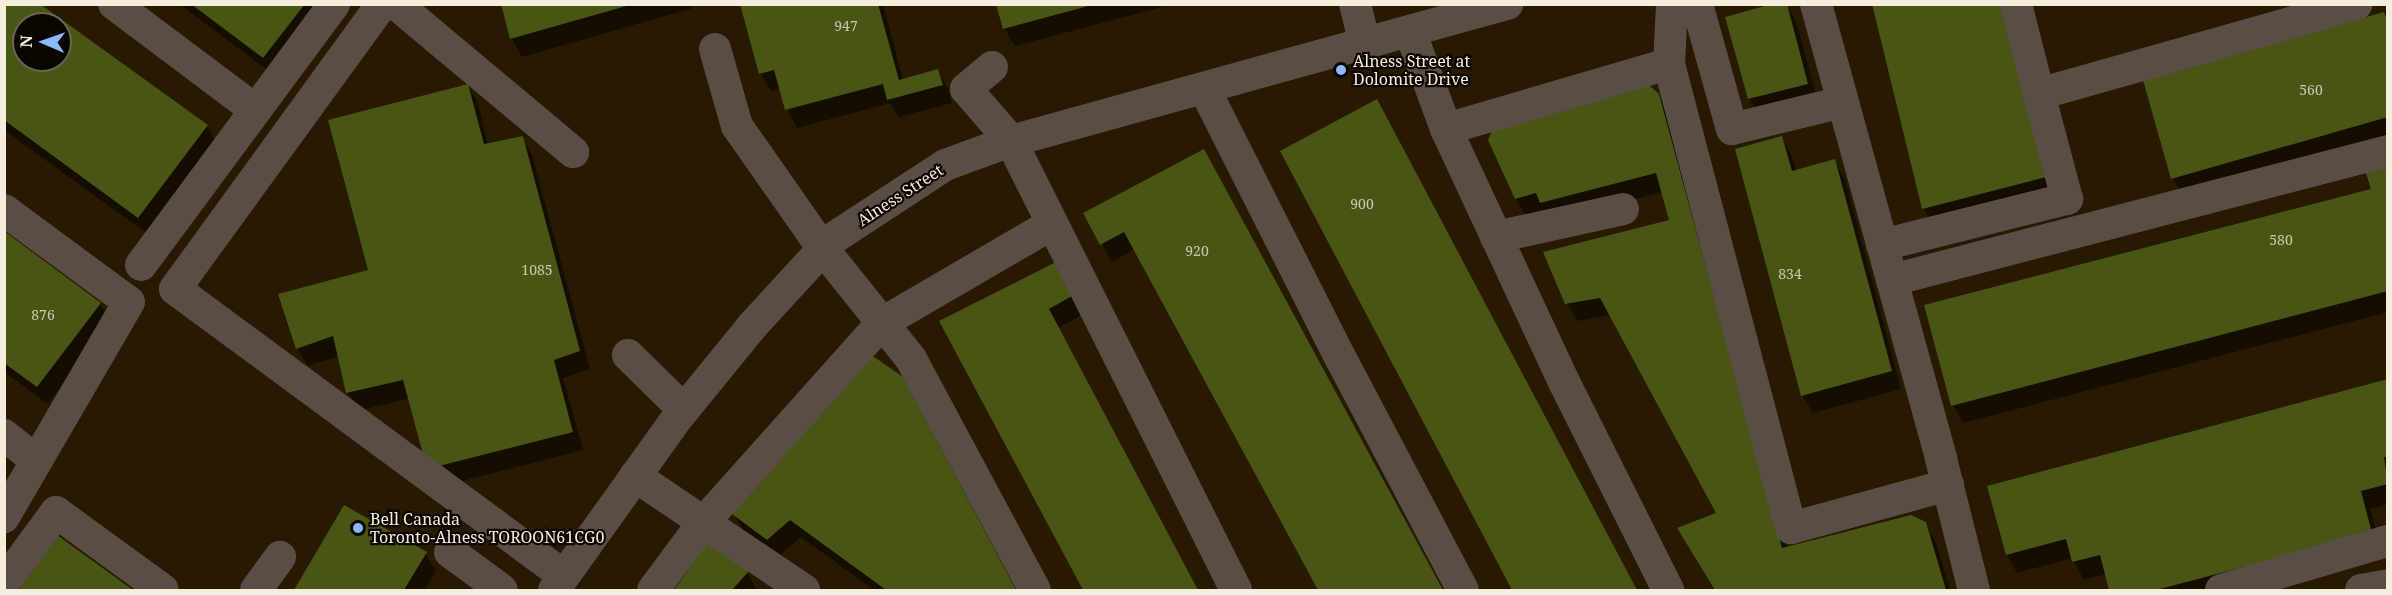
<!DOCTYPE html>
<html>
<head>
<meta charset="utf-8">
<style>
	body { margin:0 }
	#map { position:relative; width:2392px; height:595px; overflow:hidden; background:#271a00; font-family:"Noto Serif",serif }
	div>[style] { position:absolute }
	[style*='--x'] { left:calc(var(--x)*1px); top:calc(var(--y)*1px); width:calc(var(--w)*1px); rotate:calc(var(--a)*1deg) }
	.shadow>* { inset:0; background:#0007 }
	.building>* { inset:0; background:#495514 }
	.minor>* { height:32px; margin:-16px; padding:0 16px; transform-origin:16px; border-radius:16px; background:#5a4d46 }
	.dots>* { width:16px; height:16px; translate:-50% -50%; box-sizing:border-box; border:3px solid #0b0600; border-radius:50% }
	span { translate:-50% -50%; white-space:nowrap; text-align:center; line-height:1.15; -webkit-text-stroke:4.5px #0b0600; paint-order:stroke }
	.number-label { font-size:14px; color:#cbc8ab }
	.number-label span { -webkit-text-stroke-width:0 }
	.poi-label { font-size:16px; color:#f6eedd }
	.left { translate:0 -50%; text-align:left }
	.street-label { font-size:16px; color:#f6eedd }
	.frame { position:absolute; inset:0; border:6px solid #f6eedd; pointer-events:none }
	.north { position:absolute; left:12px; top:12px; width:60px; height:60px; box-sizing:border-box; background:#0b0600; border:2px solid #696358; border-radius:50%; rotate:272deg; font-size:16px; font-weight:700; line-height:24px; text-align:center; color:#f6eedd }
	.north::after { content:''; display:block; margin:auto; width:21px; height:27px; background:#8cb9fc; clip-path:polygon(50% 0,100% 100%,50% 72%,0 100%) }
</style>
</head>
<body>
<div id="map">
	<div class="shadow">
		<i style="clip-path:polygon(evenodd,4px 4px,37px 4px,207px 126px,217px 144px,149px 235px,4px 130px,4px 4px,24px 24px,60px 24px,60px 60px,24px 60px,24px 24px)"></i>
		<i style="clip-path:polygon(179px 4px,329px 4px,274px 75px)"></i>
		<i style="clip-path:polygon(502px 4px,692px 4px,693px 8px,522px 57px,512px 39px)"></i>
		<i style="clip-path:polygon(742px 4px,883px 4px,903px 80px,938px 71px,948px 89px,952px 103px,899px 117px,890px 103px,797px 128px,787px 109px,781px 88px,771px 91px,760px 73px)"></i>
		<i style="clip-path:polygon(998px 4px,1161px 4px,1162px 7px,1015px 46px,1004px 28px)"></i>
		<i style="clip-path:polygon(1786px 4px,1796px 21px,1818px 102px,1760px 117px,1749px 99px,1727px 18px)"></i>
		<i style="clip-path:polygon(2012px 4px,2060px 194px,1934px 226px,1923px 208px)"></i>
		<i style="clip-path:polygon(2384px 14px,2388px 21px,2388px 138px,2183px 196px,2173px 178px)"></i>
		<i style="clip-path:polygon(467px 85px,478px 103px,488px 145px,522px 137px,532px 155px,590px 369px,563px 378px,583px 450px,439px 487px,410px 398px,358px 411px,348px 392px,339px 356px,308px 366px,297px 348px,370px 271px)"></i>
		<i style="clip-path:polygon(1658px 95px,1669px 114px,1787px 549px,1925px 523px,1936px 542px,1950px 590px,1716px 590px,1689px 546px,1718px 514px,1611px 315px,1577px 321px,1567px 303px,1671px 222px,1663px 192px,1552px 220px,1526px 217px,1516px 199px)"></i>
		<i style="clip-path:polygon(1387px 119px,1636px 590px,1513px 590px,1282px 151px)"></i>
		<i style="clip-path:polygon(1782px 138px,1792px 156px,1796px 171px,1834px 161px,1845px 179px,1901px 389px,1813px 413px,1802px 395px)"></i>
		<i style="clip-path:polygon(2388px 163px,2388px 312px,1963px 423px,1953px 405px,2373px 190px)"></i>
		<i style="clip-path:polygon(1214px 169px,1442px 590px,1319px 590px,1135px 249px,1112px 262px,1085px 214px)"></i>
		<i style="clip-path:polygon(4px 233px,100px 304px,110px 322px,48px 404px,4px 372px)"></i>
		<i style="clip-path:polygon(1055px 264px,1082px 315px,1058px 328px,1197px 590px,1085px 590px,941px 322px)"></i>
		<i style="clip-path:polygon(2388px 380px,2388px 504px,2370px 509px,2382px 551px,2233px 590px,2111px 590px,2106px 574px,2084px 580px,2072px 558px,2017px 573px,2007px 555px,1989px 487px)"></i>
		<i style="clip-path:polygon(913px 397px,1015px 590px,874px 590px,801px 537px,778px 557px,744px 532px,734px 514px)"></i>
		<i style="clip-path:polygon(344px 507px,425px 553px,436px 571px,424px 590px,295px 590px)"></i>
		<i style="clip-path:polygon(57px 537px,130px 590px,20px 590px)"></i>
		<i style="clip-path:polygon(709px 543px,747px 572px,757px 590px,675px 590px)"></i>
	</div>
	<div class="building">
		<i style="clip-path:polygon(evenodd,4px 4px,40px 4px,208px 125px,138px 218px,4px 120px,4px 4px,24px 24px,60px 24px,60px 60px,24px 60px,24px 24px)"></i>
		<i style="clip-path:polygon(191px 4px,305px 4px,263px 58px)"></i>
		<i style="clip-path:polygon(501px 4px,630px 4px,630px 5px,510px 39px)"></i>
		<i style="clip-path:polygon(740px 4px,878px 4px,899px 80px,938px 69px,943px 85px,887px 100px,883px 84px,785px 110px,774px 70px,759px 74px)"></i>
		<i style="clip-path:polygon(996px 4px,1092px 4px,1092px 5px,1003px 29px)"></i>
		<i style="clip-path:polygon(1772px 4px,1787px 4px,1808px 84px,1748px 99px,1725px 17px)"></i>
		<i style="clip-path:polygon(1872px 4px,2008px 4px,2050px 176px,1922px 209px)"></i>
		<i style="clip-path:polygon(2384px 12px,2388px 23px,2388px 117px,2171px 179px,2143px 80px)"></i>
		<i style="clip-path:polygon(468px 84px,484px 144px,523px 136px,580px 351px,554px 360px,573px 432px,427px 469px,403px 380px,346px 393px,333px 336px,296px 349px,278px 294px,368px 270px,328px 120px)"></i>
		<i style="clip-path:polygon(1649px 85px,1659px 94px,1782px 548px,1911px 515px,1926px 522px,1946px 590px,1715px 590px,1677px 528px,1716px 513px,1600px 298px,1565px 304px,1543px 252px,1669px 220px,1656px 173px,1540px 203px,1536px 193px,1515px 199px,1488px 140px,1493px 129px)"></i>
		<i style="clip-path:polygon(1377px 99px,1637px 590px,1512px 590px,1280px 151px)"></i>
		<i style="clip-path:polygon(1782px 136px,1792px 171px,1835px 159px,1892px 371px,1801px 396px,1735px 149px)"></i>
		<i style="clip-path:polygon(1204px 149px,1443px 590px,1318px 590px,1124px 232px,1100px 245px,1083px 213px)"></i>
		<i style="clip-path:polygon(2388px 161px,2388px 291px,1951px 406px,1924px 305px,2371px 189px,2364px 167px)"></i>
		<i style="clip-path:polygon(4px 231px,101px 303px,37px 387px,4px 363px)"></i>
		<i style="clip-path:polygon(1056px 262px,1072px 296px,1049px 309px,1198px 590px,1083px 590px,939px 321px)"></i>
		<i style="clip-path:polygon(870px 354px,903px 377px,1016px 590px,886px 590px,790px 520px,767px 540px,732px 514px)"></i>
		<i style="clip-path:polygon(2388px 379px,2388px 457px,2384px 457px,2388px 484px,2361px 491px,2372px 533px,2156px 590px,2109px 590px,2100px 555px,2072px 562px,2066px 539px,2006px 555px,1987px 486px)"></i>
		<i style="clip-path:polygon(344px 505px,427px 552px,404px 590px,294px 590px)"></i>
		<i style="clip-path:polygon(57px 535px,133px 590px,19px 590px)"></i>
		<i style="clip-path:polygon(708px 541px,749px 571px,732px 590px,674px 590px)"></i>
	</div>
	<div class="minor">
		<i style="--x:114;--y:4;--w:176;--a:36.9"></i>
		<i style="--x:382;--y:4;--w:352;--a:126"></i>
		<i style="--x:175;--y:289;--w:483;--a:36.4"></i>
		<i style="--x:396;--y:4;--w:231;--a:39.9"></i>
		<i style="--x:1355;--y:4;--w:41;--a:76"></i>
		<i style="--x:1697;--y:4;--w:130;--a:74.4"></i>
		<i style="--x:1732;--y:129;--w:114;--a:-13.7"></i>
		<i style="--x:1816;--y:4;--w:472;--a:74.6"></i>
		<i style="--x:1941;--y:459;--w:135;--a:75.9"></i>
		<i style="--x:2016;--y:4;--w:93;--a:75.7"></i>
		<i style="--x:2039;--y:94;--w:330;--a:-15.8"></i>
		<i style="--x:1410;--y:31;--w:104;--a:69.8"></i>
		<i style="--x:1446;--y:129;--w:279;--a:65"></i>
		<i style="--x:1564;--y:382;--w:233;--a:63.4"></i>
		<i style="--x:715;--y:49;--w:80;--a:74.1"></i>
		<i style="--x:737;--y:126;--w:150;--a:55"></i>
		<i style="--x:823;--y:249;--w:141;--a:51.3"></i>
		<i style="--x:911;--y:359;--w:262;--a:61.8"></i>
		<i style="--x:1669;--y:64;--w:60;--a:-87.1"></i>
		<i style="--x:992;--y:67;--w:34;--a:140"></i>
		<i style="--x:966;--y:89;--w:69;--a:49.1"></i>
		<i style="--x:1011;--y:141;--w:502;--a:63.38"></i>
		<i style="--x:1204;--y:88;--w:301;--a:63.2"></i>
		<i style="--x:1340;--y:357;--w:263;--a:62.2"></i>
		<i style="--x:1446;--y:129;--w:232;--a:-16.3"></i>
		<i style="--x:1669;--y:64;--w:480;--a:75.3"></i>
		<i style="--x:1791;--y:528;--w:163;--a:-15.3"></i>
		<i style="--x:4;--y:210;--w:155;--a:36.4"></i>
		<i style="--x:129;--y:302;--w:249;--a:120.2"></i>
		<i style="--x:1496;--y:237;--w:130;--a:-12.4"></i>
		<i style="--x:1882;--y:245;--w:191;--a:-14"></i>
		<i style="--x:2067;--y:199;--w:109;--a:-104.9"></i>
		<i style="--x:141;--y:265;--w:325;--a:-53.5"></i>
		<i style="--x:1892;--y:280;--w:513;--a:-14.58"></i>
		<i style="--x:628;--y:355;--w:78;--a:44.5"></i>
		<i style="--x:4;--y:435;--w:41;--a:38"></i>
		<i style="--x:635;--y:476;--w:204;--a:34"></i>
		<i style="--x:450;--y:552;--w:64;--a:36.2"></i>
		<i style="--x:4;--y:583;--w:88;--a:-53.8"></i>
		<i style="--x:56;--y:512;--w:132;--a:36.1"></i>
		<i style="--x:256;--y:590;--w:41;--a:-54"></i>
		<i style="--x:554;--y:590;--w:213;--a:-54.4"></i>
		<i style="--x:678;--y:417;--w:119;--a:-50.8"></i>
		<i style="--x:753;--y:325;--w:117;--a:-47.4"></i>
		<i style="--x:832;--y:239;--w:135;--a:-33.2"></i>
		<i style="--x:945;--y:165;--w:70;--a:-20"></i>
		<i style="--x:1011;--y:141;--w:515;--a:-15.44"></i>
		<i style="--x:653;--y:590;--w:84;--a:-53.3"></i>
		<i style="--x:703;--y:523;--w:268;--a:-48.2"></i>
		<i style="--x:882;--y:323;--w:197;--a:-30.2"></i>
		<i style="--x:2221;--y:590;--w:174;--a:-16.4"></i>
		<i style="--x:2361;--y:590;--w:27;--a:-10"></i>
	</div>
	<div class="dots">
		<i style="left:1341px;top:70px;background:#8cb9fc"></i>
		<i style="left:358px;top:528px;background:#8cb9fc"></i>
	</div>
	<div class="number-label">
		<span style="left:846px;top:26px">947</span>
		<span style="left:2311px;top:90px">560</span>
		<span style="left:1362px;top:204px">900</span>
		<span style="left:2281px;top:240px">580</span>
		<span style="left:1197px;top:251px">920</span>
		<span style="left:537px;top:270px">1085</span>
		<span style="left:1790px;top:274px">834</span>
		<span style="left:43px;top:315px">876</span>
	</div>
	<div class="poi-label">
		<span class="left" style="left:1353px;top:70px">Alness Street at<br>Dolomite Drive</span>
		<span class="left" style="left:370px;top:528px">Bell Canada<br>Toronto-Alness TOROON61CG0</span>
	</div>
	<div class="street-label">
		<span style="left:900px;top:195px;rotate:-33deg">Alness Street</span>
	</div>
	<div class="frame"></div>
	<div class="north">N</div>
</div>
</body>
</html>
